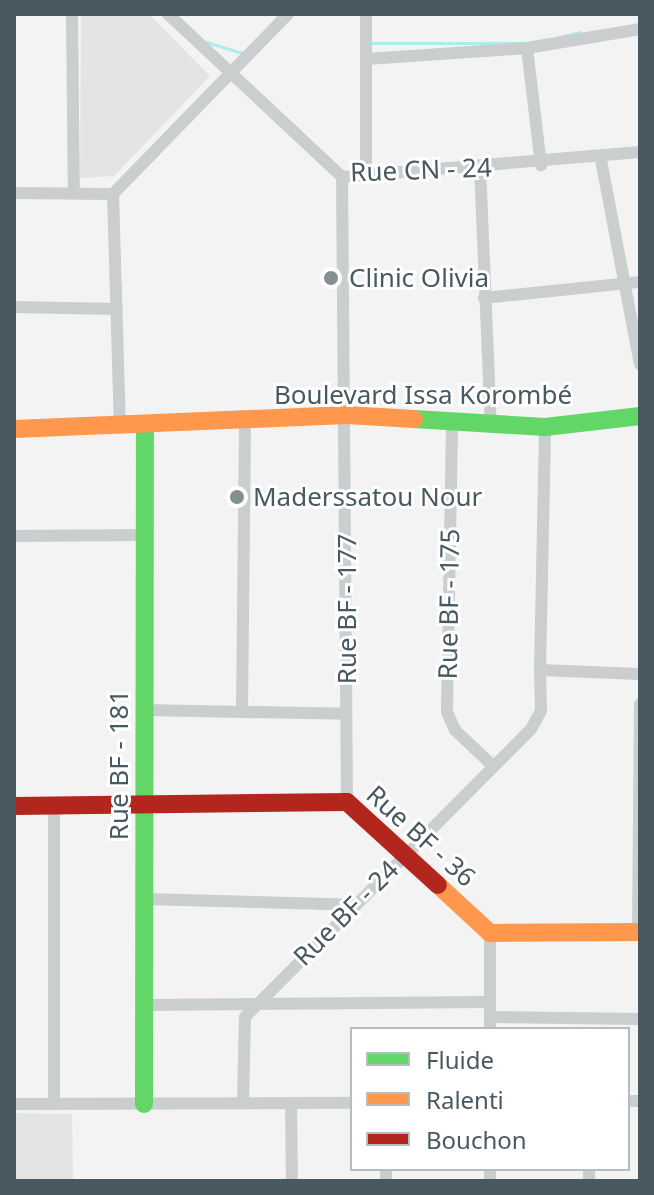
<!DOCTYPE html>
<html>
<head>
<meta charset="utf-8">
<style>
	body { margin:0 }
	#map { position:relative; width:654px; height:1195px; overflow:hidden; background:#f3f3f3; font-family:"Noto Sans",sans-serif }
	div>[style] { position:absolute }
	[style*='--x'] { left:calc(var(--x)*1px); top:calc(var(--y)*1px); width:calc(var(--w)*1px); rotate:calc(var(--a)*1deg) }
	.education>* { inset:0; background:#e5e4e5 }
	.stream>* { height:3px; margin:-1.5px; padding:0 1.5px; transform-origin:1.5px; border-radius:1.5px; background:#abebf1 }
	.street>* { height:12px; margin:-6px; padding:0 6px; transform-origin:6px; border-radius:6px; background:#cacecf }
	.fast>* { height:18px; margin:-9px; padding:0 9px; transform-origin:9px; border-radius:9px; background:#63d668 }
	.slow>* { height:18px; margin:-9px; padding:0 9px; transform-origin:9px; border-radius:9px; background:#ff974d }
	.jam>* { height:18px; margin:-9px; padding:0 9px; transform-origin:9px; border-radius:9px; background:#b3261e }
	.dots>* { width:22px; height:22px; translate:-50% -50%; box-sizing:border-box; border:4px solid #fff; border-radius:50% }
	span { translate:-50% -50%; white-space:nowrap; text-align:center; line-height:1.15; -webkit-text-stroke:6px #fff; paint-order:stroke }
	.street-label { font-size:26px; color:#495961 }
	.poi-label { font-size:26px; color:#495961 }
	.left { translate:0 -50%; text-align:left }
	.frame { position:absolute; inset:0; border:16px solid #495961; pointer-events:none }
	.legend { position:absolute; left:350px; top:1027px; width:280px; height:144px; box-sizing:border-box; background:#fff; border:2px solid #b6bdc0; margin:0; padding:10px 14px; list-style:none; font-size:24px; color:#495961 }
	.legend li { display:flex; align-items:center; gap:16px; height:40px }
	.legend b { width:40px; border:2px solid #b6bdc0 }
</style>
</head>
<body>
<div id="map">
	<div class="education">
		<i style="clip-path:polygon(81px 14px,149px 14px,210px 76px,114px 176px,80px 178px)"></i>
		<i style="clip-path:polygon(14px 1113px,72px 1114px,73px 1181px,14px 1181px)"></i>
	</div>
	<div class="stream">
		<i style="--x:556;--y:38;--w:25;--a:-14"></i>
		<i style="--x:206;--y:42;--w:39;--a:17"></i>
		<i style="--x:369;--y:43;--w:161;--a:0"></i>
	</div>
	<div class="street">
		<i style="--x:72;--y:14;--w:179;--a:89.4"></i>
		<i style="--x:168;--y:14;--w:238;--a:43.1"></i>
		<i style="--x:342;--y:177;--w:299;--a:-4.8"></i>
		<i style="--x:366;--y:14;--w:160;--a:90"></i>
		<i style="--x:527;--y:48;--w:118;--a:83.2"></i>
		<i style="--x:367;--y:59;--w:160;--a:-3.9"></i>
		<i style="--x:527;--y:48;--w:115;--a:-9.5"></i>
		<i style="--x:601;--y:160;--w:208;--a:79.2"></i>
		<i style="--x:480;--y:167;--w:260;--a:87.6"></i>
		<i style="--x:342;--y:177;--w:625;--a:89.54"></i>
		<i style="--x:14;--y:193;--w:99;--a:0.6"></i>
		<i style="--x:113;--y:194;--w:251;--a:-45.8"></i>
		<i style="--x:113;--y:194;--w:234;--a:88.3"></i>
		<i style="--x:484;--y:298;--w:157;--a:-5.9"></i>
		<i style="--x:14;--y:307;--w:103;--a:1.1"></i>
		<i style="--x:452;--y:425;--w:287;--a:91"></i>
		<i style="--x:447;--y:712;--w:20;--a:66"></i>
		<i style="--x:455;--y:730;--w:51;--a:43.4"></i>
		<i style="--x:14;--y:536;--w:131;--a:-0.4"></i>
		<i style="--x:540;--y:670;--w:243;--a:-88.8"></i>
		<i style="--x:145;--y:710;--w:201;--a:1.1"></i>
		<i style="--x:242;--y:712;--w:291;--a:-89.4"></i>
		<i style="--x:145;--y:899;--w:209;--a:1.6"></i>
		<i style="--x:638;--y:932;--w:228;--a:-89.5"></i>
		<i style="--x:490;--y:933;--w:96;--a:90"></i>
		<i style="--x:145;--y:1005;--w:345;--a:-0.5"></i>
		<i style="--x:490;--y:1017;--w:150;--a:0.8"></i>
		<i style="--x:628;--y:1101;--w:12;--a:0"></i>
		<i style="--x:243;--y:1103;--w:86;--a:-88.7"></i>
		<i style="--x:245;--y:1017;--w:406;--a:-45.2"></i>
		<i style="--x:531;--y:729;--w:21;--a:-61"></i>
		<i style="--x:541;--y:711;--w:41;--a:-91.4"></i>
		<i style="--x:540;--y:670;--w:100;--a:2.3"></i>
		<i style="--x:14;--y:1104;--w:338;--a:-0.2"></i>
		<i style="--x:54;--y:1104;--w:299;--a:-90"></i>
		<i style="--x:291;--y:1104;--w:77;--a:89.3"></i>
		<i style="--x:386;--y:1169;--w:12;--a:90"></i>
		<i style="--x:490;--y:1169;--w:12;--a:90"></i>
		<i style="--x:589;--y:1181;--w:12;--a:-90"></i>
	</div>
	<div class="fast">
		<i style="--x:414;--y:419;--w:131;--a:3.5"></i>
		<i style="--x:545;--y:427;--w:96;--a:-6.6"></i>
		<i style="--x:144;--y:1104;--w:679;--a:-89.92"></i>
	</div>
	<div class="slow">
		<i style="--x:14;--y:429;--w:333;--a:-2.4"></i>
		<i style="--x:347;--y:415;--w:67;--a:3.4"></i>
		<i style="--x:438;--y:885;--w:71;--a:42.7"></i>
		<i style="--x:490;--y:933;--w:150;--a:-0.4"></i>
	</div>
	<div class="jam">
		<i style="--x:14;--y:806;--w:333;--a:-0.7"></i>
		<i style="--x:347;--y:802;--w:123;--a:42.4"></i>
	</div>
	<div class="dots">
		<i style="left:331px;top:278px;background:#848f94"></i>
		<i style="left:237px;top:497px;background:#848f94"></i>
	</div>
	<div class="street-label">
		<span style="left:421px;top:170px;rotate:-2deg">Rue CN - 24</span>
		<span style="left:423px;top:395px">Boulevard Issa Korombé</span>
		<span style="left:449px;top:604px;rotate:-89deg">Rue BF - 175</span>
		<span style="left:347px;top:609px;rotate:-90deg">Rue BF - 177</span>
		<span style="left:119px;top:765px;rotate:-90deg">Rue BF - 181</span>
		<span style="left:421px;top:836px;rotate:42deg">Rue BF - 36</span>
		<span style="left:346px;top:913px;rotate:-45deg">Rue BF - 24</span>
	</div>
	<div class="poi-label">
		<span class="left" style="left:349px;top:278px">Clinic Olivia</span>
		<span class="left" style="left:253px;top:497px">Maderssatou Nour</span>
	</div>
	<div class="frame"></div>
	<ul class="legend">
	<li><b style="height:10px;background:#63d668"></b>Fluide</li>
	<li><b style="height:10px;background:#ff974d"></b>Ralenti</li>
	<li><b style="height:10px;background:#b3261e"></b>Bouchon</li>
	</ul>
</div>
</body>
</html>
